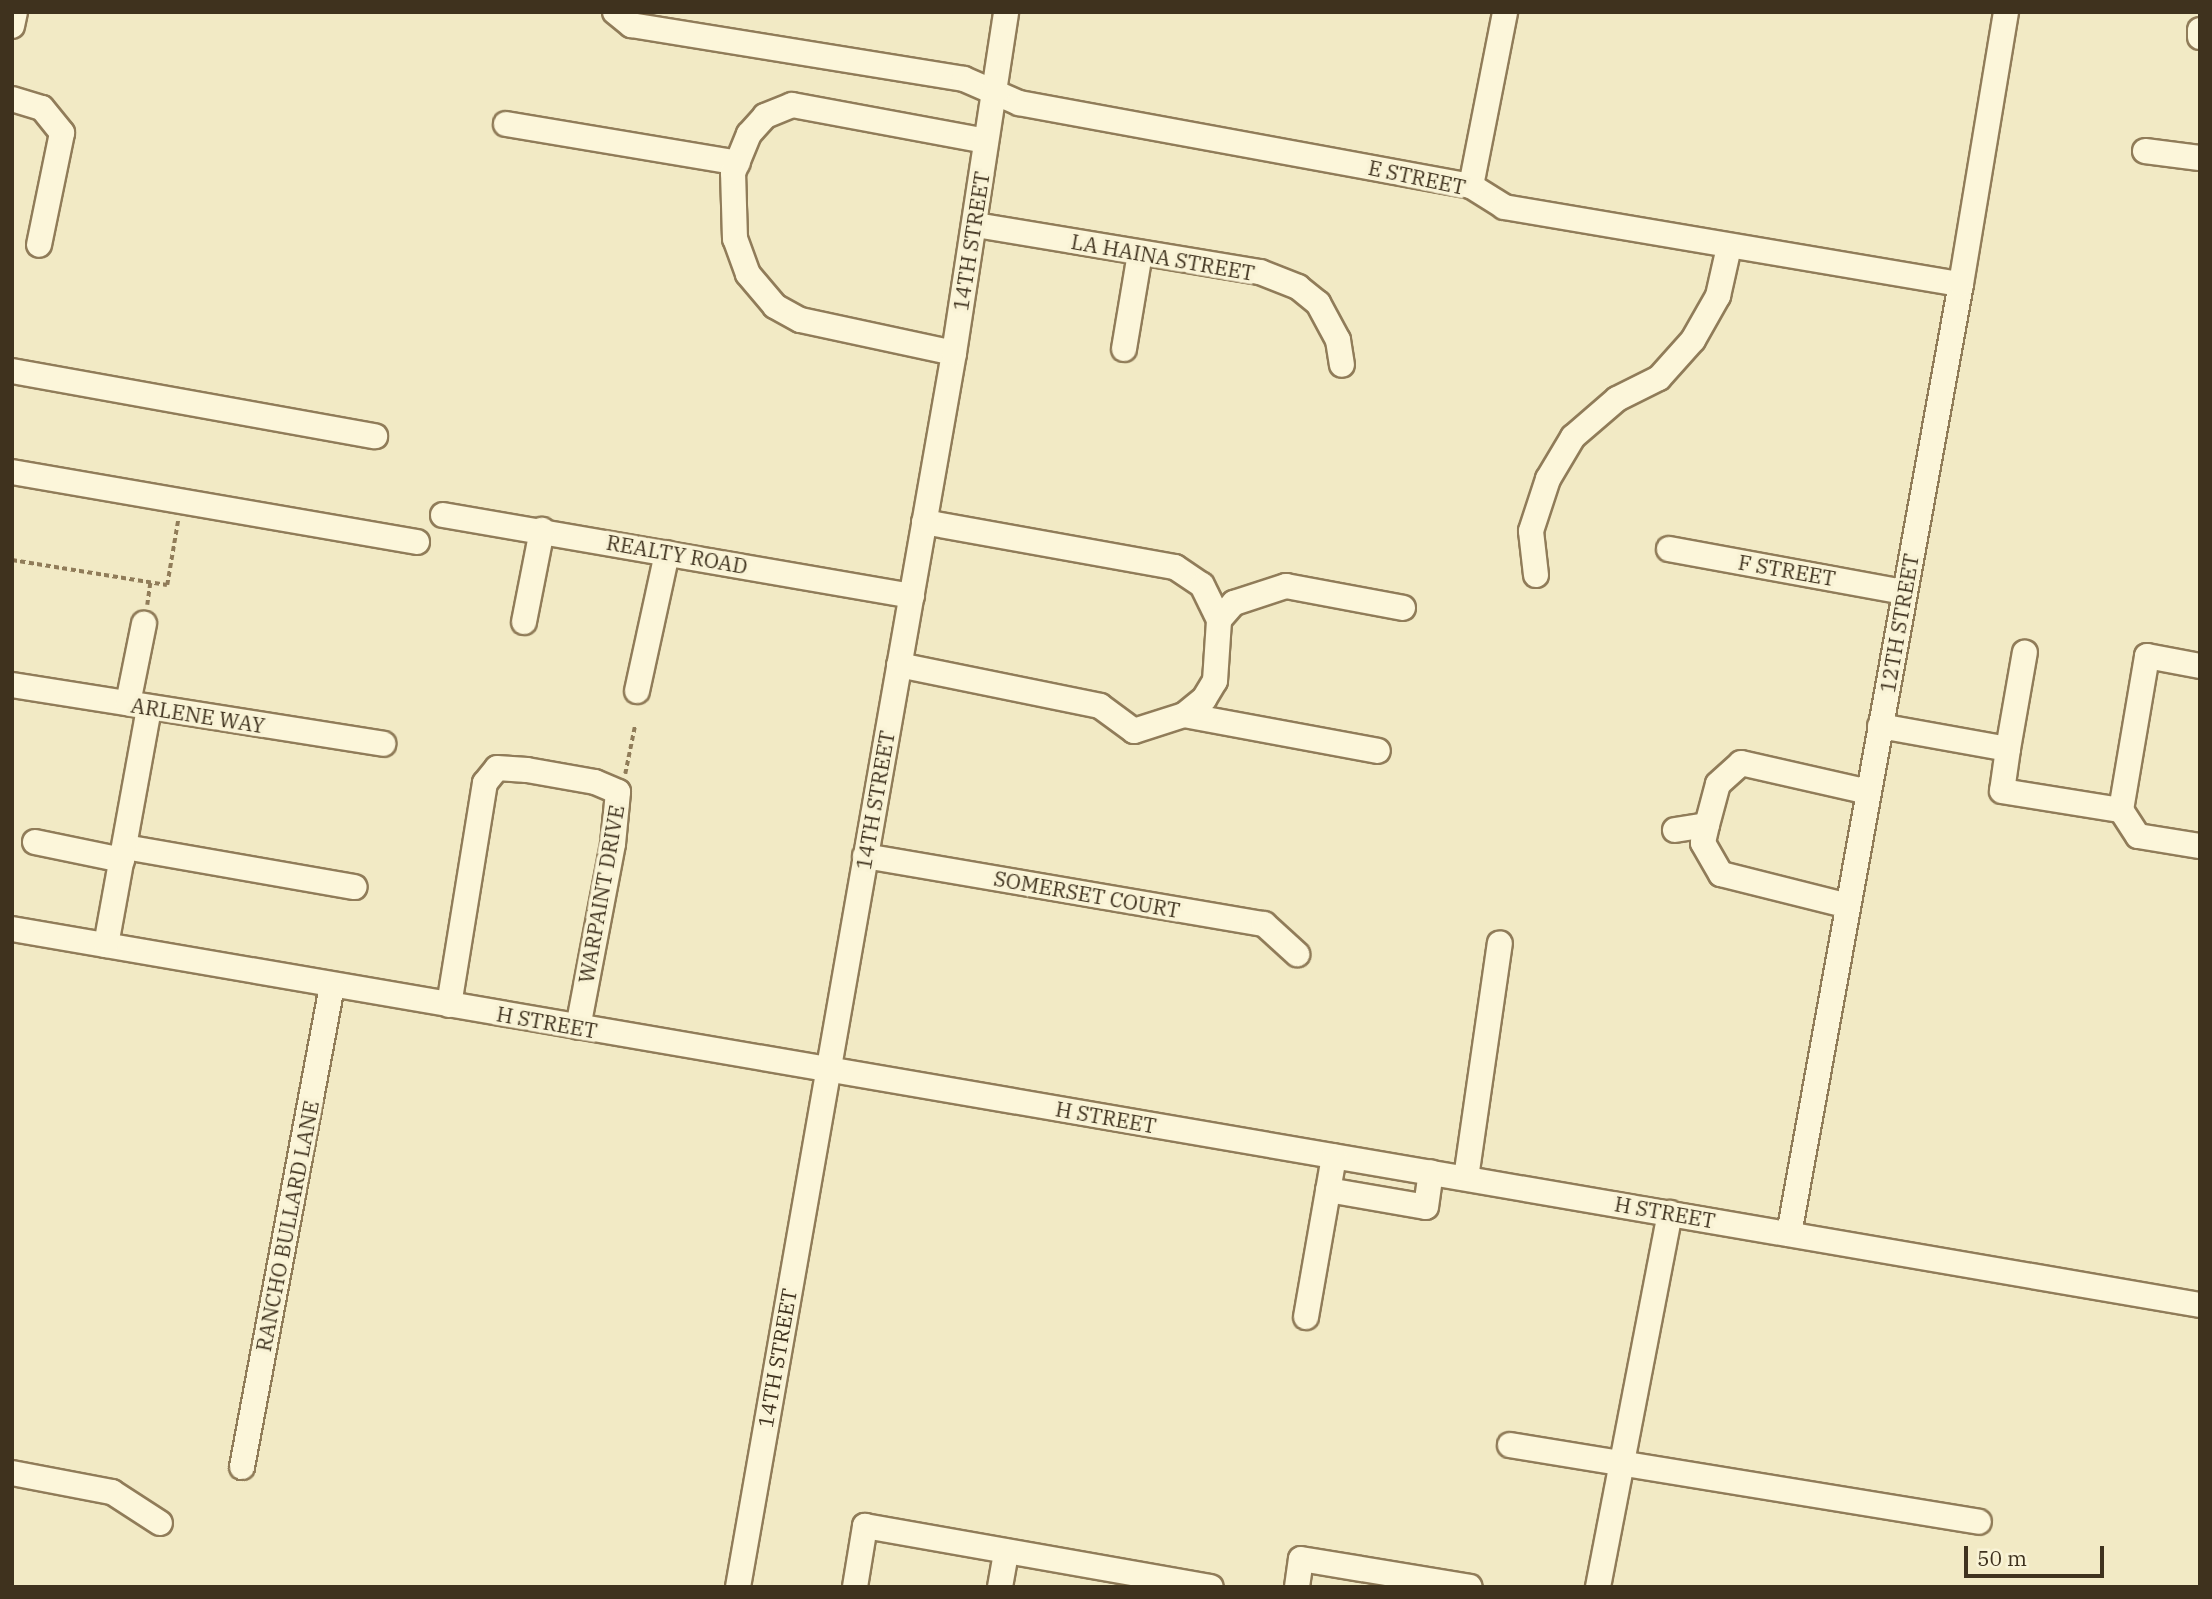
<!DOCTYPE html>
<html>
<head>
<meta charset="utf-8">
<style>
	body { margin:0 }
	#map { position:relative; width:2212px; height:1599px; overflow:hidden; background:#f2eac5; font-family:"IBM Plex Serif",serif }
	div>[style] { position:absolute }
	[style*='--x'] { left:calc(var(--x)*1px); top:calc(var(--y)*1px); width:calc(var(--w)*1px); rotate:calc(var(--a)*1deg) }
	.path>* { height:3.5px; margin-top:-1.75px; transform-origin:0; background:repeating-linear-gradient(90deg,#907c59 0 5px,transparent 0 8.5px) }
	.roads { filter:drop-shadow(2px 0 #907c59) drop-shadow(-2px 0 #907c59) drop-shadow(0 2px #907c59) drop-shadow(0 -2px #907c59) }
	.minor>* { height:24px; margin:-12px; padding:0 12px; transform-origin:12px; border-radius:12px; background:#fcf6da }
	span { translate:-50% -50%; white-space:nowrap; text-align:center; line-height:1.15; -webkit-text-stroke:7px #f9f3d6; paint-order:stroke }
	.street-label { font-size:21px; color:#3f321e }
	.frame { position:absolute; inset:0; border:14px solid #3f321e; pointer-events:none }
	.scale { position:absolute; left:1964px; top:1546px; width:140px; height:32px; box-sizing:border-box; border:4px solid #3f321e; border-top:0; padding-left:9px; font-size:21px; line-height:24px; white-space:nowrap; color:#3f321e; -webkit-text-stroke:5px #f9f3d6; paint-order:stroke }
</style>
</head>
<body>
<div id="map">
	<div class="path">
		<i style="--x:12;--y:560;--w:157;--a:9.2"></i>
		<i style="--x:167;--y:585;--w:66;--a:-80.4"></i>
		<i style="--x:147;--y:605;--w:22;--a:-82"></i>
		<i style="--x:625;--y:774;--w:50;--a:-78.5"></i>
	</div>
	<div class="roads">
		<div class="minor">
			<i style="--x:615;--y:12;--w:21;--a:39"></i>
			<i style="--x:631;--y:25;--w:337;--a:9.2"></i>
			<i style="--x:964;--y:79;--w:60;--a:23.6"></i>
			<i style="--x:1019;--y:103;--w:460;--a:10.4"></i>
			<i style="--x:1471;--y:186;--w:39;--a:32"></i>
			<i style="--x:1504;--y:207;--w:463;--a:9.6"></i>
			<i style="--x:12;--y:26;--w:14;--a:-78"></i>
			<i style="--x:2200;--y:30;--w:7;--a:90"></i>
			<i style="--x:12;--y:99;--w:31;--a:17"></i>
			<i style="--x:42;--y:108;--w:32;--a:51"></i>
			<i style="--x:62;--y:133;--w:114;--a:101.6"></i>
			<i style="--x:506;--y:124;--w:235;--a:9.5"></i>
			<i style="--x:2145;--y:151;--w:55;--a:7.3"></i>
			<i style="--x:1471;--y:186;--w:177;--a:-78.9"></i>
			<i style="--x:976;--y:225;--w:288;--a:9.4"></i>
			<i style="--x:1260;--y:272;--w:41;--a:21.5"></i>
			<i style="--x:1298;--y:287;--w:26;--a:39"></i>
			<i style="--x:1318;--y:303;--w:42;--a:61.6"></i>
			<i style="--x:1338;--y:340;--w:25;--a:81"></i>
			<i style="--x:1124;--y:349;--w:97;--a:-80.5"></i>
			<i style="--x:954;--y:353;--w:157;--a:-167.9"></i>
			<i style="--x:800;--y:320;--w:29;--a:-151"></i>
			<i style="--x:775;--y:306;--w:42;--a:-130.2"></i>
			<i style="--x:748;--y:274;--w:37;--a:-110"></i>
			<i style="--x:735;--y:239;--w:66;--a:-91.7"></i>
			<i style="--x:733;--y:173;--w:42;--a:-67.7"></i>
			<i style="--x:749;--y:134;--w:24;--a:-48"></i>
			<i style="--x:765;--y:116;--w:29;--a:-22"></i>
			<i style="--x:792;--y:105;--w:197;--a:10.5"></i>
			<i style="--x:12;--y:371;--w:369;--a:10.2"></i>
			<i style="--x:12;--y:472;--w:411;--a:9.8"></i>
			<i style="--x:443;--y:515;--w:476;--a:9.8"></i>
			<i style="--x:924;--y:522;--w:255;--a:10.2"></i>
			<i style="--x:1175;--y:567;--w:32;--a:34"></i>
			<i style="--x:1202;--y:585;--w:39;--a:64"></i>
			<i style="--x:1669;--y:549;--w:239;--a:10.4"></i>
			<i style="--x:1536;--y:575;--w:44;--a:-96.5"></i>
			<i style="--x:1531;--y:531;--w:55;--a:-71.9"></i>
			<i style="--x:1548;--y:479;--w:49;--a:-59.2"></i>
			<i style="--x:1573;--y:437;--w:58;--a:-40.8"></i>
			<i style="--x:1617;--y:399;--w:47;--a:-26.6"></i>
			<i style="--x:1659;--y:378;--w:51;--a:-48.2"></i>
			<i style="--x:1693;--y:340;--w:51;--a:-60.4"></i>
			<i style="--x:1718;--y:296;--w:50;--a:-77.3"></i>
			<i style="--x:524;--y:622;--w:94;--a:-78.9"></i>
			<i style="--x:899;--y:665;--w:205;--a:11.5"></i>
			<i style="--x:1100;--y:706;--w:42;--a:36.3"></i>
			<i style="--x:1134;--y:731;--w:52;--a:-17.7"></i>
			<i style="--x:1184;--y:715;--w:197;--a:10.5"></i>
			<i style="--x:12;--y:685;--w:376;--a:9"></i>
			<i style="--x:637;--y:691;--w:141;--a:-77.7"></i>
			<i style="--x:128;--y:703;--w:81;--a:-78.6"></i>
			<i style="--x:1184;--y:715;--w:26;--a:-39"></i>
			<i style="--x:1204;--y:699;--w:21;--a:-59"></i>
			<i style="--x:1215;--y:681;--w:61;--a:-86.2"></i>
			<i style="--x:1219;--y:620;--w:23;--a:-49"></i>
			<i style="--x:1234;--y:603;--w:55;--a:-18.1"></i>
			<i style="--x:1286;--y:586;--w:119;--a:10.6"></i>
			<i style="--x:1880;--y:726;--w:130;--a:10.2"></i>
			<i style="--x:2008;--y:749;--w:98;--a:-80.1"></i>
			<i style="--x:2008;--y:749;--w:42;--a:98.1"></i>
			<i style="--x:2002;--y:791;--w:121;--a:9.1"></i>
			<i style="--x:2121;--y:810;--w:156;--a:-80.4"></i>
			<i style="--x:2147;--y:656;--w:54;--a:10.7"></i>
			<i style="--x:2121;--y:810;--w:31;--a:57"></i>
			<i style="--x:2138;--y:836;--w:63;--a:9.2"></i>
			<i style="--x:1707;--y:825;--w:18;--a:103"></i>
			<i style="--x:1703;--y:843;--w:36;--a:60"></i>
			<i style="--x:1721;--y:874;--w:131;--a:14.1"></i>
			<i style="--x:1675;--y:830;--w:32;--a:-9"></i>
			<i style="--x:1707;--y:825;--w:42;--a:-75"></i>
			<i style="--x:1718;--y:784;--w:31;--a:-42"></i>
			<i style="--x:1741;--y:763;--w:131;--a:12.8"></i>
			<i style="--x:35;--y:842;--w:89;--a:11.7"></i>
			<i style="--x:125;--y:847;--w:233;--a:9.9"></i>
			<i style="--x:865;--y:856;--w:405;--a:9.7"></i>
			<i style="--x:1264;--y:924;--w:45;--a:42.3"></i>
			<i style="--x:12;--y:929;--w:2220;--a:9.75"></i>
			<i style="--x:106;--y:945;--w:241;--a:-79.7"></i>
			<i style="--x:449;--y:1005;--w:225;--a:-80.8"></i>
			<i style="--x:485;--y:783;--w:19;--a:-51"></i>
			<i style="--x:497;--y:768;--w:30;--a:4"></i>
			<i style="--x:527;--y:770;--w:69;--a:10"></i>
			<i style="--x:595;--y:782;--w:25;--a:23"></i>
			<i style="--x:618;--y:792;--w:52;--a:95.5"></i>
			<i style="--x:613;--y:844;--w:186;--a:100.8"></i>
			<i style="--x:1466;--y:1178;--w:237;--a:-81.8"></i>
			<i style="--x:1328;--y:1190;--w:99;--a:9.8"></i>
			<i style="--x:1426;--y:1207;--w:35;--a:-82"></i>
			<i style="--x:1789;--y:1234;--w:965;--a:-79.74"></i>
			<i style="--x:1961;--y:284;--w:276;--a:-80.6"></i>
			<i style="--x:1306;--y:1317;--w:163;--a:-80.1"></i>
			<i style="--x:1510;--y:1445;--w:475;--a:9.3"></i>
			<i style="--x:242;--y:1467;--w:490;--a:-79.4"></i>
			<i style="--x:12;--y:1473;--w:102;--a:10.8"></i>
			<i style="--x:112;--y:1492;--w:57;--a:32.9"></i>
			<i style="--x:738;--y:1587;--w:1253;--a:-80.07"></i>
			<i style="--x:954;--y:353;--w:345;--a:-81.3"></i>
			<i style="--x:855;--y:1587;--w:62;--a:-80.7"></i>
			<i style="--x:865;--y:1526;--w:351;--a:10"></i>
			<i style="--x:1000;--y:1587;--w:36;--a:-80"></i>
			<i style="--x:1297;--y:1587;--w:28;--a:-82"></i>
			<i style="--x:1301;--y:1559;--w:171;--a:9.4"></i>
			<i style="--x:1598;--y:1587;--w:381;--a:-79.1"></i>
		</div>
	</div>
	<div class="street-label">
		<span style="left:1417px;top:177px;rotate:12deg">E STREET</span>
		<span style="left:971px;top:241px;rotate:-81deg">14TH STREET</span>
		<span style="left:1163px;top:257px;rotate:10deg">LA HAINA STREET</span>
		<span style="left:677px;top:554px;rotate:10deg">REALTY ROAD</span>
		<span style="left:1787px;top:570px;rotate:10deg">F STREET</span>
		<span style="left:1899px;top:623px;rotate:-80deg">12TH STREET</span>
		<span style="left:198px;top:715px;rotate:9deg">ARLENE WAY</span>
		<span style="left:875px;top:800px;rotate:-80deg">14TH STREET</span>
		<span style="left:601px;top:894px;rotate:-80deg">WARPAINT DRIVE</span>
		<span style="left:1087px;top:894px;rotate:10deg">SOMERSET COURT</span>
		<span style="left:547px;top:1022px;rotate:10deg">H STREET</span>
		<span style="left:1106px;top:1117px;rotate:10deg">H STREET</span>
		<span style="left:1665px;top:1212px;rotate:10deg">H STREET</span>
		<span style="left:287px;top:1226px;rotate:-79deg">RANCHO BULLARD LANE</span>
		<span style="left:777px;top:1358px;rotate:-80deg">14TH STREET</span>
	</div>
	<div class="frame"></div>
	<div class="scale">50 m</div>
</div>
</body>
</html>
